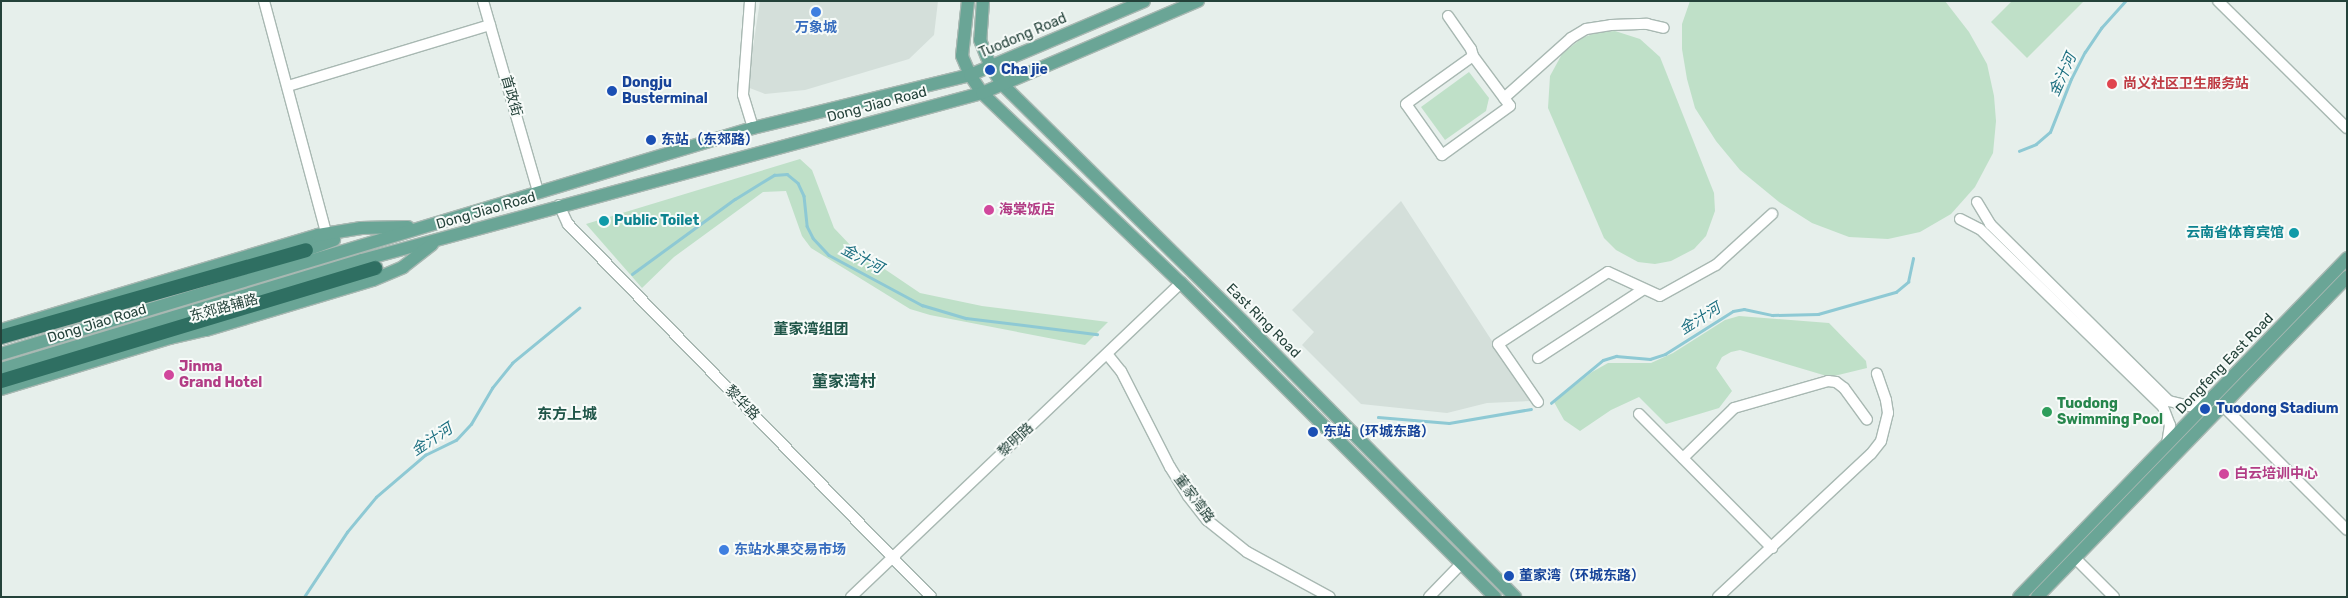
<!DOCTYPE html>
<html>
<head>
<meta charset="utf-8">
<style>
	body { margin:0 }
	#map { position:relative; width:2348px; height:598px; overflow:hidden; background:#e6efeb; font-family:Rubik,"Noto Sans SC",sans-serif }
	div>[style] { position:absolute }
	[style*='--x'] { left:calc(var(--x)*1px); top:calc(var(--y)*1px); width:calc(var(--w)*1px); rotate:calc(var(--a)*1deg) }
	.built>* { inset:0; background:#d4dfda }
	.green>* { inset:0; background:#bfe0c8 }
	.stream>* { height:2.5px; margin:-1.25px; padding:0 1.25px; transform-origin:1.25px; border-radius:1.25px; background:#8ec9d4 }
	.roads { filter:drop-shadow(1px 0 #a8b8b2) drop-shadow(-1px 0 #a8b8b2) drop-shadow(0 1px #a8b8b2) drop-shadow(0 -1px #a8b8b2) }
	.minor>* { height:10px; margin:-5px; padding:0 5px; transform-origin:5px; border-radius:5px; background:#fff }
	.major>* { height:12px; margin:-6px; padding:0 6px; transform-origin:6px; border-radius:6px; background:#6aa596 }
	.highway>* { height:14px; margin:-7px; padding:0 7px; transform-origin:7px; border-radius:7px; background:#2f6f62 }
	.dots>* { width:14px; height:14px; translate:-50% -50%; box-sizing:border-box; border:2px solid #f7fbf9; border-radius:50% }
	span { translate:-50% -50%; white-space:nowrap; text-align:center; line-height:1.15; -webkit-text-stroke:4px #f7fbf9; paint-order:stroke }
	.shop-label { font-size:14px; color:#366cbe; font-weight:700 }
	.left { translate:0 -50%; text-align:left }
	.street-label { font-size:14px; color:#24423a }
	.transit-label { font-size:14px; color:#164399; font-weight:700 }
	.health-label { font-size:14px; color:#be3a42; font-weight:700 }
	.hotel-label { font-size:14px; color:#b23c85; font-weight:700 }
	.culture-label { font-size:14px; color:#0d838f; font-weight:700 }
	.right { translate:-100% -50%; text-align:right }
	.leisure-label { font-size:14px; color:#27864d; font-weight:700 }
	.water-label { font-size:15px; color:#1c6f80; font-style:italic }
	.neighbourhood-label { font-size:15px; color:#1f5548; font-weight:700 }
	.quarter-label { font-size:16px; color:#1f5548; font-weight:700 }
	.frame { position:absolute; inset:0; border:2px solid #24423a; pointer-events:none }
</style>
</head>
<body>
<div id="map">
	<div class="built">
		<i style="clip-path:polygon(760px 1px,938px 1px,934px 35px,909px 59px,805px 90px,765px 94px,747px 87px)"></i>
		<i style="clip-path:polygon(1401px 201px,1531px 401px,1487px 403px,1447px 413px,1361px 404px,1302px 345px,1314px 332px,1292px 310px)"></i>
	</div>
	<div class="green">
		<i style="clip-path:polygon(1690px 1px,1945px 1px,1969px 32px,1987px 64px,1994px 96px,1996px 121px,1993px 153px,1975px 187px,1951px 214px,1920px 232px,1888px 239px,1849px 237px,1812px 223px,1779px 202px,1740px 170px,1716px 141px,1695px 108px,1687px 79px,1682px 49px,1682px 24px)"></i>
		<i style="clip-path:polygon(2012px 1px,2084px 1px,2027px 58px,1991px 22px)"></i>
		<i style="clip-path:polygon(1615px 31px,1640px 39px,1660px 57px,1714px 193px,1715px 211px,1706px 236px,1694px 249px,1671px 261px,1655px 264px,1638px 262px,1616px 250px,1604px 238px,1548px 108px,1550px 76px,1562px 54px,1582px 38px,1598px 32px)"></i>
		<i style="clip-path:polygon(1469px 72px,1489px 98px,1486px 111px,1445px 140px,1421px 107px)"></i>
		<i style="clip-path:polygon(800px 159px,812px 170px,834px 228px,852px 247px,920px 293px,982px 306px,1108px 322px,1085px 345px,930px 315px,910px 309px,811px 248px,802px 236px,786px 191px,763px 192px,674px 257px,642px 288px,586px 224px)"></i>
		<i style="clip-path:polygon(1739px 316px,1829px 323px,1866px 361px,1867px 368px,1830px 377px,1740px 350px,1731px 352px,1722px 357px,1716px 368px,1732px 391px,1719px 408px,1666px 424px,1639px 397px,1611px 410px,1580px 431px,1564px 420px,1554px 402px,1592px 372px,1608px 363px,1651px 363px,1673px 353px,1725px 320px)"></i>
	</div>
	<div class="stream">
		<i style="--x:2019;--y:151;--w:18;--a:-22"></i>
		<i style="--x:2036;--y:144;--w:18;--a:-41"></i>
		<i style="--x:2050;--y:132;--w:57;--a:-68.4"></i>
		<i style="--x:2071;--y:79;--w:30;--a:-63"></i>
		<i style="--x:2085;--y:52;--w:29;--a:-56"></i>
		<i style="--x:2101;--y:28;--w:36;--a:-48"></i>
		<i style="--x:632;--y:274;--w:127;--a:-36.1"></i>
		<i style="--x:735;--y:199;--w:46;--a:-31.6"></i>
		<i style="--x:774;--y:175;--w:13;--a:-4"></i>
		<i style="--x:787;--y:174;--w:14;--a:39"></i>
		<i style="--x:798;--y:183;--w:14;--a:65"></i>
		<i style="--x:804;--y:196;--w:30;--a:84"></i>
		<i style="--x:807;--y:226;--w:13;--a:63"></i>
		<i style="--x:813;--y:238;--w:23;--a:47"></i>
		<i style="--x:829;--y:255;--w:106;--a:28.3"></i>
		<i style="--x:922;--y:305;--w:46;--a:16.5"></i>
		<i style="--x:966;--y:318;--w:132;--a:7"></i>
		<i style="--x:1551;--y:403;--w:67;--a:-39.6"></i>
		<i style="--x:1603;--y:360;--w:14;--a:-17"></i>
		<i style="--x:1616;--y:356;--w:34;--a:5"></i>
		<i style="--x:1650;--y:359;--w:16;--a:-18"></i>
		<i style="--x:1665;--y:354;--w:80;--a:-32.3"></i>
		<i style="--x:1733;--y:311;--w:11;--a:-10"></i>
		<i style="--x:1744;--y:309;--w:29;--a:12"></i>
		<i style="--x:1772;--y:315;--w:46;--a:-1.2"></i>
		<i style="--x:1818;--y:314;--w:81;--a:-15.8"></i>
		<i style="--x:1896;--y:292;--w:16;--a:-40"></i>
		<i style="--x:1908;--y:282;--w:24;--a:-78"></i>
		<i style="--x:1378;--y:417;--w:71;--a:4.8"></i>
		<i style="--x:1449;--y:423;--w:83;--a:-9.7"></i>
		<i style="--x:304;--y:597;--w:78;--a:-56.5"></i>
		<i style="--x:347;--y:532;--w:45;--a:-50.4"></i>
		<i style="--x:376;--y:497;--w:65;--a:-40.6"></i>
		<i style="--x:425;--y:455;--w:34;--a:-26"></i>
		<i style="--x:456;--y:440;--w:22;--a:-47"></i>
		<i style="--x:471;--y:424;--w:42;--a:-59.7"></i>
		<i style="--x:492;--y:388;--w:32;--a:-51"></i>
		<i style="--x:512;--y:363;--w:87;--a:-39.4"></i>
	</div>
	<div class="roads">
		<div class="minor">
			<i style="--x:264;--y:1;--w:240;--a:75"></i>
			<i style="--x:483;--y:1;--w:198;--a:73.9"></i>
			<i style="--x:750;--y:1;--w:94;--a:94.3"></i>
			<i style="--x:743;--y:95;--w:34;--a:73"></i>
			<i style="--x:2218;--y:1;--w:181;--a:44.6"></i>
			<i style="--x:1448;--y:16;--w:40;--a:55.1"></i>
			<i style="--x:1471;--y:49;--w:7;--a:74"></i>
			<i style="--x:1473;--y:56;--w:62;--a:53.5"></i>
			<i style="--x:1510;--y:106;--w:84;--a:144.2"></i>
			<i style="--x:1442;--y:155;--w:62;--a:-125.2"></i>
			<i style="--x:1406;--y:104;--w:82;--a:-35.6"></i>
			<i style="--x:288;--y:86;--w:211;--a:-16.8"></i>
			<i style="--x:1504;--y:98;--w:90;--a:-41.8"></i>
			<i style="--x:1571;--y:38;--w:17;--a:-31"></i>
			<i style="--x:1586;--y:29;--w:25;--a:-9"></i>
			<i style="--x:1611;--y:25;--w:36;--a:-2"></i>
			<i style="--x:1647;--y:24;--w:17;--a:13"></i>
			<i style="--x:1977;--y:202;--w:26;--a:59"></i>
			<i style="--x:1990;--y:224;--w:252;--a:44.7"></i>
			<i style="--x:2169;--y:401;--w:21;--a:14"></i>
			<i style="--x:2189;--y:406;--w:20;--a:-15"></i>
			<i style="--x:559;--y:205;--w:21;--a:65"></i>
			<i style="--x:568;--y:224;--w:520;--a:45.78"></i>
			<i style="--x:1960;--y:219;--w:22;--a:27"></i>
			<i style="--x:1980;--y:229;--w:255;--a:44.2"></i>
			<i style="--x:2163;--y:407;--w:19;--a:69"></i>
			<i style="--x:2170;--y:425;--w:19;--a:99"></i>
			<i style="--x:1107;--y:354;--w:22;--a:51"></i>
			<i style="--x:1121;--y:371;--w:108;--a:63"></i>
			<i style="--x:1170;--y:467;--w:34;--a:58"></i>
			<i style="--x:1188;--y:496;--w:31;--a:52"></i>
			<i style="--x:1207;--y:520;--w:51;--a:38.7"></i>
			<i style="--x:1247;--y:552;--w:94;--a:28.5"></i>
			<i style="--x:1538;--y:358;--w:126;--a:-33.1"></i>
			<i style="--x:1538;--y:402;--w:70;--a:-124.6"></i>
			<i style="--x:1498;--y:344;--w:131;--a:-33.2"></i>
			<i style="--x:1608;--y:272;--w:57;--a:24.8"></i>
			<i style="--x:1660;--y:296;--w:64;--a:-29"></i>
			<i style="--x:1716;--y:265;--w:76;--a:-42.3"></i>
			<i style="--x:2223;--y:406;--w:175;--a:45"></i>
			<i style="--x:1639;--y:414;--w:189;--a:45.2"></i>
			<i style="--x:1683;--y:458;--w:71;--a:-44.4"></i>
			<i style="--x:1734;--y:408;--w:98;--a:-16"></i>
			<i style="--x:1828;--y:381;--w:8;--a:7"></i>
			<i style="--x:1836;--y:382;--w:10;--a:37"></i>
			<i style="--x:1844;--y:388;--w:39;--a:54"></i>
			<i style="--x:2075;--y:558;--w:55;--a:45"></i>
			<i style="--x:851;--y:597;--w:456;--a:-43.6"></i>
			<i style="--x:1429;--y:597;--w:47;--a:-45.9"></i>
			<i style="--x:1718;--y:597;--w:209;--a:-43.1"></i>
			<i style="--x:1871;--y:454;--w:16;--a:-52"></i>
			<i style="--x:1881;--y:441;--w:29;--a:-76"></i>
			<i style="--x:1888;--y:413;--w:13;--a:-99"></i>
			<i style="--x:1886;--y:400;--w:28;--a:-109"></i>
		</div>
		<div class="major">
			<i style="--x:968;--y:1;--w:55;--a:96.2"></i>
			<i style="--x:962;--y:56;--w:21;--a:67"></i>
			<i style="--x:970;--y:75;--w:22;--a:56"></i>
			<i style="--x:982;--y:93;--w:275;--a:43.7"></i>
			<i style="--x:1181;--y:283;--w:444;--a:45"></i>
			<i style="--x:983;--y:1;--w:39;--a:94"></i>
			<i style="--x:980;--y:40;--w:29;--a:68"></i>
			<i style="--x:991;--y:67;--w:20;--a:57"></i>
			<i style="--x:1002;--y:84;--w:342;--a:44.6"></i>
			<i style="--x:1245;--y:324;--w:384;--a:45.3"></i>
			<i style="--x:306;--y:250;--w:30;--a:-20"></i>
			<i style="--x:1;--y:330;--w:331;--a:-16.7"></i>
			<i style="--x:318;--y:235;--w:44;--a:-9.2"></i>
			<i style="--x:361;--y:228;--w:47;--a:-1.2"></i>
			<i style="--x:1;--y:354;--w:785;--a:-16.73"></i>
			<i style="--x:753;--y:128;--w:223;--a:-13.7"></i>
			<i style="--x:970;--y:75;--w:189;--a:-23"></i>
			<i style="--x:1;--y:369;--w:377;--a:-16.8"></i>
			<i style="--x:362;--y:260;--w:642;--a:-15.08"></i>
			<i style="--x:982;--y:93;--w:235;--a:-23.1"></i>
			<i style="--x:1;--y:389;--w:177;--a:-16.8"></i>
			<i style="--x:170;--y:338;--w:37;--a:-13"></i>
			<i style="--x:206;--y:330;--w:174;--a:-16.7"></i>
			<i style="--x:373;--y:280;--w:33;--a:-23"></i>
			<i style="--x:403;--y:267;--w:37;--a:-38"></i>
			<i style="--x:2019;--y:597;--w:472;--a:-45.9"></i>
			<i style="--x:2037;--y:597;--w:446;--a:-45.9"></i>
		</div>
		<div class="highway">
			<i style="--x:1;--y:337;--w:317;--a:-15.9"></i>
			<i style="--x:1;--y:381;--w:391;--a:-16.8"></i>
		</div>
	</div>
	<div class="dots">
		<i style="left:816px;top:12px;background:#3f7fe0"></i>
		<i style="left:990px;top:70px;background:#1a4fb4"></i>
		<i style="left:2112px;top:84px;background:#e0444e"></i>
		<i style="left:612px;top:91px;background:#1a4fb4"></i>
		<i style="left:651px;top:140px;background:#1a4fb4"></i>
		<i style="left:989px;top:210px;background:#d1479c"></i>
		<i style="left:604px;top:221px;background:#0f9aa8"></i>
		<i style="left:2294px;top:233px;background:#0f9aa8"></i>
		<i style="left:169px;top:375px;background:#d1479c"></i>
		<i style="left:2205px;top:409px;background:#1a4fb4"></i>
		<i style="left:2047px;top:412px;background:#2e9e5b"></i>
		<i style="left:1313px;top:432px;background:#1a4fb4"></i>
		<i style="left:2224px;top:474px;background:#d1479c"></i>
		<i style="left:724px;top:550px;background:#3f7fe0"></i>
		<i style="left:1509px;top:576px;background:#1a4fb4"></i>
	</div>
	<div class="shop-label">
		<span style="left:816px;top:28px">万象城</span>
		<span class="left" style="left:734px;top:550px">东站水果交易市场</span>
	</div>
	<div class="street-label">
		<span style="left:1023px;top:36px;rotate:-23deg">Tuodong Road</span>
		<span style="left:511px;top:96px;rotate:74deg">首政街</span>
		<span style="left:877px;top:105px;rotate:-15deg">Dong Jiao Road</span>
		<span style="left:486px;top:211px;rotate:-16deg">Dong Jiao Road</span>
		<span style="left:224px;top:308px;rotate:-15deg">东郊路辅路</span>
		<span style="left:1263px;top:321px;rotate:45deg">East Ring Road</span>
		<span style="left:97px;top:324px;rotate:-17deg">Dong Jiao Road</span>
		<span style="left:2225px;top:364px;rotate:-46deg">Dongfeng East Road</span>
		<span style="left:742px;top:403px;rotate:46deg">黎华路</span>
		<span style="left:1016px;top:440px;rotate:-43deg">黎明路</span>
		<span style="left:1194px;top:499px;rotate:53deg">董家湾路</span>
	</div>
	<div class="transit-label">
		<span class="left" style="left:1001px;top:70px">Cha jie</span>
		<span class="left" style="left:622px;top:91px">Dongju<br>Busterminal</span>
		<span class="left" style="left:661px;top:140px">东站（东郊路）</span>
		<span class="left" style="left:2216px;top:409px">Tuodong Stadium</span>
		<span class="left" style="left:1323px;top:432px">东站（环城东路）</span>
		<span class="left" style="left:1519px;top:576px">董家湾（环城东路）</span>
	</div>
	<div class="health-label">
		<span class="left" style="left:2123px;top:84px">尚义社区卫生服务站</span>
	</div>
	<div class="hotel-label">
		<span class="left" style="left:999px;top:210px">海棠饭店</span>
		<span class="left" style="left:179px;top:375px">Jinma<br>Grand Hotel</span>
		<span class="left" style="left:2234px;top:474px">白云培训中心</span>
	</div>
	<div class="culture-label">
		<span class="left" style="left:614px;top:221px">Public Toilet</span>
		<span class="right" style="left:2284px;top:233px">云南省体育宾馆</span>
	</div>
	<div class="leisure-label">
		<span class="left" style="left:2057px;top:412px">Tuodong<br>Swimming Pool</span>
	</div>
	<div class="water-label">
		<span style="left:2063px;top:75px;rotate:-66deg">金汁河</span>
		<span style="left:862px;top:259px;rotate:28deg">金汁河</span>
		<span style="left:1700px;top:319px;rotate:-32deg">金汁河</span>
		<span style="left:432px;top:440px;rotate:-33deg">金汁河</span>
	</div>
	<div class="neighbourhood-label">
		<span style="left:811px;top:330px">董家湾组团</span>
		<span style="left:567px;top:415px">东方上城</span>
	</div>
	<div class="quarter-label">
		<span style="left:844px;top:382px">董家湾村</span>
	</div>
	<div class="frame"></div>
</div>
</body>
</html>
